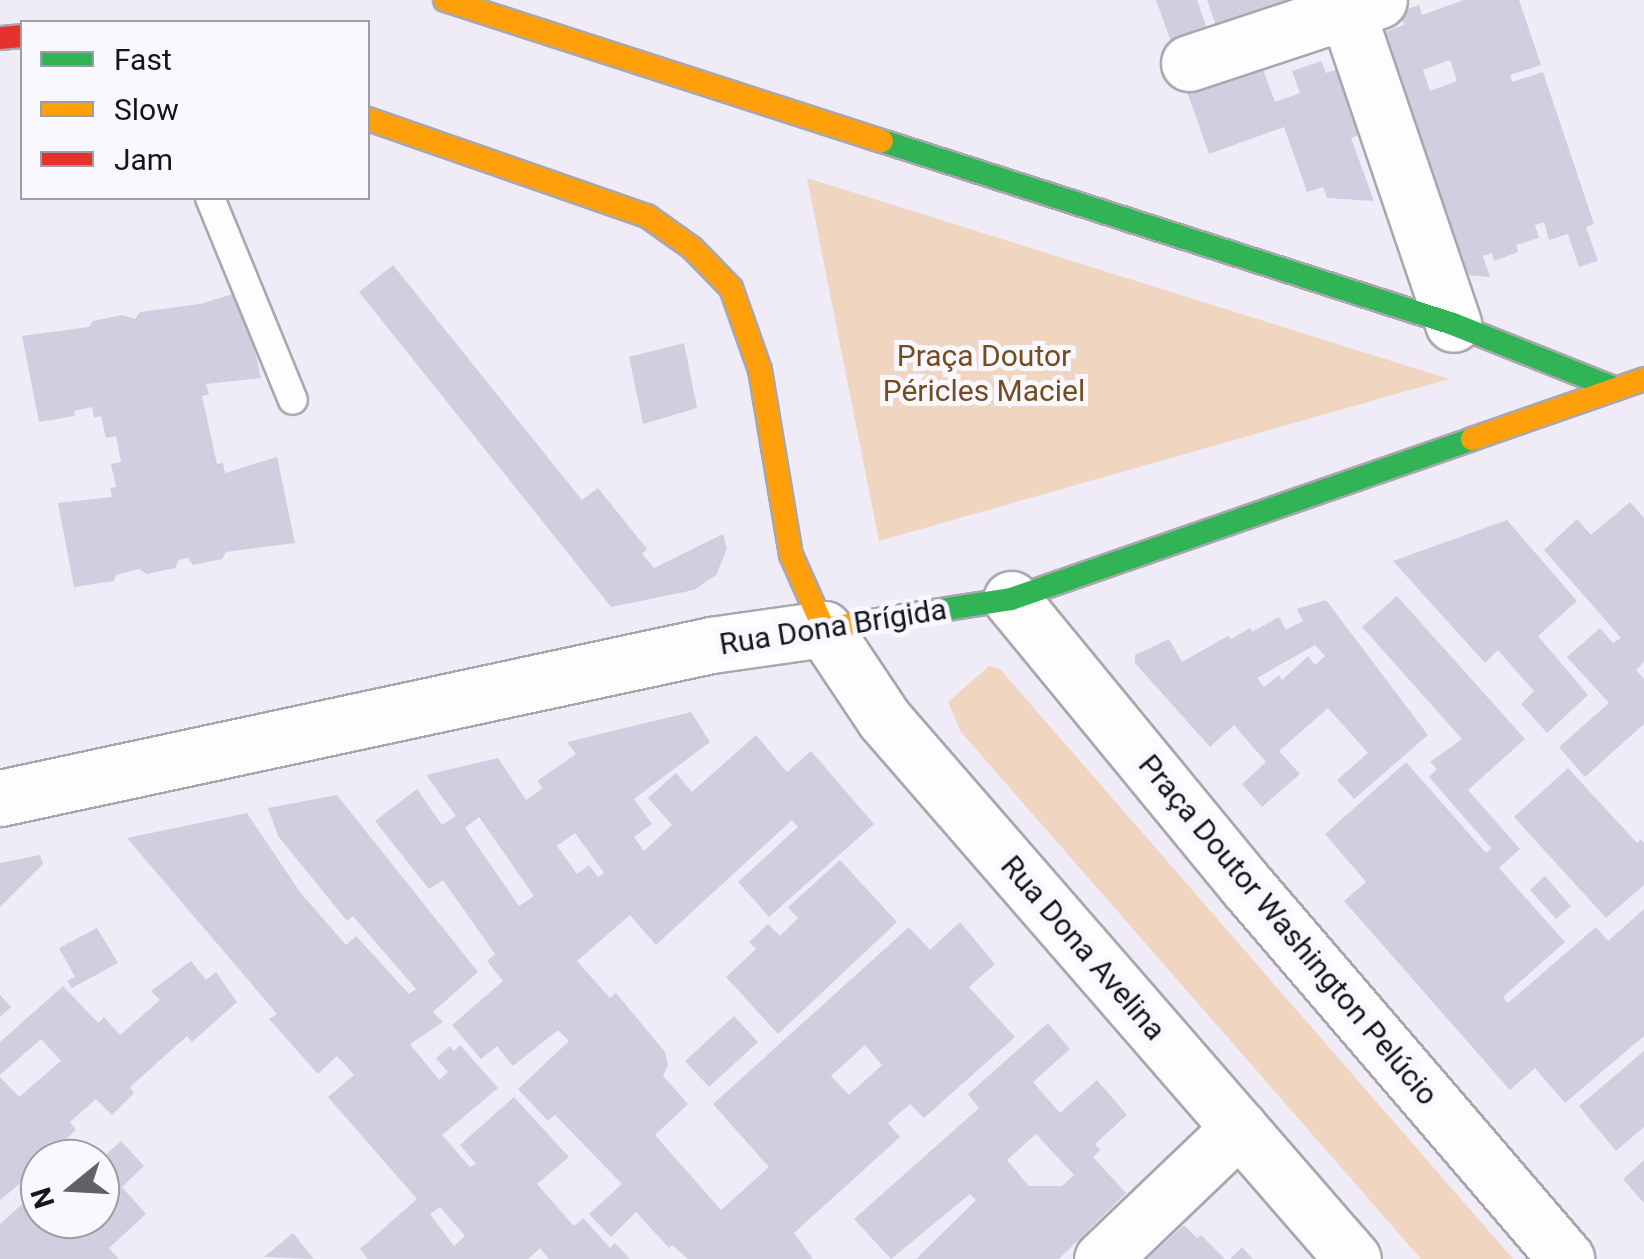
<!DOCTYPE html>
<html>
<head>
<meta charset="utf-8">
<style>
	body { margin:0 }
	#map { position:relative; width:1644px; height:1259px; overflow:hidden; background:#efecf7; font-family:Roboto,sans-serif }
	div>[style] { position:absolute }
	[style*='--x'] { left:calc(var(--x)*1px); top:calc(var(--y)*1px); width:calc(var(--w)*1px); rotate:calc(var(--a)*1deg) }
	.green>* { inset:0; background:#f0d5c1 }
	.building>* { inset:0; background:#d3cde0 }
	.roads { filter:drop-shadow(2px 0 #a9a6ae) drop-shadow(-2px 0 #a9a6ae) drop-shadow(0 2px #a9a6ae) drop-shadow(0 -2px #a9a6ae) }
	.lane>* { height:28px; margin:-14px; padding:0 14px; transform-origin:14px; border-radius:14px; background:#fdfcfe }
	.street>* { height:55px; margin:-27.5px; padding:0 27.5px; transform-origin:27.5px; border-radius:27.5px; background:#fdfcfe }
	.fast>* { height:22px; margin:-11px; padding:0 11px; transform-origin:11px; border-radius:11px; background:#30b455 }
	.slow>* { height:22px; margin:-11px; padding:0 11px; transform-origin:11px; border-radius:11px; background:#ff9f0a }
	.jam>* { height:22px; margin:-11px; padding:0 11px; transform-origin:11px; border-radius:11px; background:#e5322d }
	span { translate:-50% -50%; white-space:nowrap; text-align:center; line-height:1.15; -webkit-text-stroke:10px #f9f7ff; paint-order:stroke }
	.park-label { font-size:30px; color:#744d1f }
	.street-label { font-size:30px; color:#16151b }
	.legend { position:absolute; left:20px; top:20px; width:350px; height:180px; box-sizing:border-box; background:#f9f7ff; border:2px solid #9e9da4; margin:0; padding:12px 18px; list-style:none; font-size:30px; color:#16151b }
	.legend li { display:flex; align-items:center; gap:20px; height:50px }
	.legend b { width:50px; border:2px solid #9e9da4 }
	.north { position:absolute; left:20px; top:1139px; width:100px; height:100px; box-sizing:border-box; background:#f9f7ff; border:2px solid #9e9da4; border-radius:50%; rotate:252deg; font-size:28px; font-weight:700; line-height:40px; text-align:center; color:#16151b }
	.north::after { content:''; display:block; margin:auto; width:35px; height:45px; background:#626068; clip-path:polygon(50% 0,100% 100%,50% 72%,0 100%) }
</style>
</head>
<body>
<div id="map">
	<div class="green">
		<i style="clip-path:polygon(807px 178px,1449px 379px,879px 541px)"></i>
		<i style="clip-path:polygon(989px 666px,1000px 669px,1513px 1259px,1421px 1259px,961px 732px,948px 702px)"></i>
	</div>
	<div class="building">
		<i style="clip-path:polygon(1156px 0,1197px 0,1210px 37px,1174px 50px)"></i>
		<i style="clip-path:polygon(1207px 0,1287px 0,1288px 4px,1217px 28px)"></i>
		<i style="clip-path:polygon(evenodd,1464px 0,1519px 0,1541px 65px,1510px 75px,1512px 82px,1543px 72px,1594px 224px,1586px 227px,1598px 261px,1579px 267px,1568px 234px,1549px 240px,1544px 222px,1535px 225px,1539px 238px,1516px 245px,1518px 252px,1494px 261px,1492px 253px,1483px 256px,1490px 277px,1455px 274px,1376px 35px,1404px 25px,1399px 12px,1419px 5px,1422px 15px,1464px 0,1450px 60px,1457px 81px,1430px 91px,1423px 70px,1450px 60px)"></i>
		<i style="clip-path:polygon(1260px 61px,1275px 102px,1300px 93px,1292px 71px,1321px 61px,1326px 73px,1344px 67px,1366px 132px,1351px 138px,1374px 201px,1327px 198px,1323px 187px,1307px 192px,1284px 127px,1209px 154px,1185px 86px)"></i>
		<i style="clip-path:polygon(393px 265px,582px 500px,598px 488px,647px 549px,642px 554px,654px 568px,723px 534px,727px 549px,716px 575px,694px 590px,611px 607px,359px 292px)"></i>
		<i style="clip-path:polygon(242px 291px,261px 378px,206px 384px,209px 394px,202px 396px,217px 464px,223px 463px,225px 473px,277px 457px,295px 543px,226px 552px,222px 559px,193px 565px,188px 558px,179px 560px,175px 568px,147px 574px,139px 569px,116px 575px,114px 581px,74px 587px,58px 503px,112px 497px,110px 488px,116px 487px,111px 464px,121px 462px,116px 436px,106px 438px,101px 416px,94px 418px,92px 407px,74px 411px,75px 416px,39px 422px,22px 336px,89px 327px,93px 321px,122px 315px,135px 319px,140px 312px,200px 304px)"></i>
		<i style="clip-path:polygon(684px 343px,697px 408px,643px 424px,629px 357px)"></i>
		<i style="clip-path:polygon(1630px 502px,1644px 518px,1644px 662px,1636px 670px,1644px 679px,1644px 724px,1585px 777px,1559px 747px,1609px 703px,1567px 657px,1600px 628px,1613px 643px,1621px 638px,1544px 550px,1577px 519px,1591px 535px)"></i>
		<i style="clip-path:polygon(1507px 520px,1577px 601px,1538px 636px,1588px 695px,1547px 733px,1521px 704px,1534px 691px,1498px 650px,1485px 663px,1393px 561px)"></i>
		<i style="clip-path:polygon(1397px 596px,1525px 739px,1468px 790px,1520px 849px,1499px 868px,1565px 942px,1503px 997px,1508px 1003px,1596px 927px,1608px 941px,1644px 909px,1644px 1036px,1565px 1103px,1535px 1068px,1510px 1090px,1344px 901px,1366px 882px,1325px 834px,1406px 762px,1486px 853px,1491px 848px,1429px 777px,1437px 769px,1430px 762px,1462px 739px,1362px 627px)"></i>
		<i style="clip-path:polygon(evenodd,1326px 600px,1428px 735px,1354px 799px,1337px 780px,1368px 753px,1328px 708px,1279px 751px,1300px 774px,1262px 807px,1242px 784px,1266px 762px,1234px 725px,1210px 747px,1135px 663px,1135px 655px,1169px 639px,1182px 662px,1228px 636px,1231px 639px,1250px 628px,1252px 632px,1279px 617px,1286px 630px,1303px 621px,1297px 609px,1326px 600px,1315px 645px,1325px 656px,1315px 665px,1308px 656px,1282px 680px,1279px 675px,1264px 687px,1257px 678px,1315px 645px)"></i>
		<i style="clip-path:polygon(evenodd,691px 712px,710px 742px,634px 799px,652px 824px,634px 837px,644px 851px,672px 825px,648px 798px,676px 773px,692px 792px,756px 735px,787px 772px,811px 751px,874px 824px,769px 917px,738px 882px,798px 827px,792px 820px,656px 945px,630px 915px,577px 961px,610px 998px,616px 993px,665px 1052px,668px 1065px,663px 1076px,688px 1104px,655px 1135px,721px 1210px,769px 1167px,713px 1104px,909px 927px,930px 950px,960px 922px,995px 964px,969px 987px,1015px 1037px,924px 1118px,910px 1104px,888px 1123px,900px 1137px,794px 1233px,813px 1259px,688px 1259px,672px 1245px,669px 1248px,636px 1212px,611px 1237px,589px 1214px,622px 1184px,555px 1115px,548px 1121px,518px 1089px,569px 1041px,558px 1030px,513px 1066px,497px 1046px,481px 1059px,452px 1025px,503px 981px,487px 961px,495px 954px,443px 880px,429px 889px,375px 821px,417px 789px,442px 825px,456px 816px,426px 775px,498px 758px,526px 800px,543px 788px,537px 781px,576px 754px,567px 742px,691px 712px,479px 817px,534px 896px,519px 906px,465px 828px,479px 817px,691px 712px,575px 833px,604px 873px,598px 877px,589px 865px,577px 874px,557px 846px,575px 833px,691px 712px,865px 1045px,882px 1065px,849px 1095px,831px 1076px,865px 1045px)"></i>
		<i style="clip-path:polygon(1568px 768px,1637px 843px,1641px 839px,1644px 843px,1644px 885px,1606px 918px,1514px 817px)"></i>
		<i style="clip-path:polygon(evenodd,337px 795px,478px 972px,433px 1012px,443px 1022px,410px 1044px,439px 1080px,448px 1072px,436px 1058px,450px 1046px,454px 1051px,460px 1045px,498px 1088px,442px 1135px,470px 1167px,476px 1164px,460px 1145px,514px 1097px,569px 1157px,537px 1184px,574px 1226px,583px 1218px,610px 1248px,615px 1243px,630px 1259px,549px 1259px,540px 1248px,528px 1259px,368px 1259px,360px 1249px,417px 1199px,328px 1097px,354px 1075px,337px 1056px,318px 1074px,269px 1019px,277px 1014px,127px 838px,247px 813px,300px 892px,346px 945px,356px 936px,409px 994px,416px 989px,353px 916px,347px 921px,278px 836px,268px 808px,337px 795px,440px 1207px,465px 1236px,454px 1246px,430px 1214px,440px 1207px)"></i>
		<i style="clip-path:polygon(40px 855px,43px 864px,0 907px,0 863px)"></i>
		<i style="clip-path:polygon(840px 860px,897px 922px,778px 1034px,726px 977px,756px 949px,749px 942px,768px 924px,780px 936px,798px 918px,788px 907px)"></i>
		<i style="clip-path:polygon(1545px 876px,1571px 906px,1556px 919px,1530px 890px)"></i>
		<i style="clip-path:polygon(97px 928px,118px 963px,72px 988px,67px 981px,75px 977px,59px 948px)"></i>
		<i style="clip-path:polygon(191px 961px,206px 980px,216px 972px,237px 1002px,192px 1042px,187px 1036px,130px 1087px,134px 1093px,112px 1115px,96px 1099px,70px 1122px,76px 1130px,62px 1143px,64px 1147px,49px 1159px,40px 1159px,40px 1167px,0 1200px,0 1077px,19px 1097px,61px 1061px,41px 1039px,0 1075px,0 1042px,63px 986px,98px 1023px,104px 1017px,120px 1035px,160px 1000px,151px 991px)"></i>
		<i style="clip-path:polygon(0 995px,11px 1007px,0 1017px)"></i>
		<i style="clip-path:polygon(734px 1016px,758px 1042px,709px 1087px,685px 1061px)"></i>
		<i style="clip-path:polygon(evenodd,1048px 1023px,1070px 1049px,1033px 1082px,1060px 1113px,1097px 1080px,1127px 1115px,1095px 1144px,1100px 1150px,1093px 1157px,1126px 1193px,1059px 1259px,916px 1259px,976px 1200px,970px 1194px,891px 1259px,854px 1219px,979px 1108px,968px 1094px,1048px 1023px,1036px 1134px,1074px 1175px,1062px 1186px,1029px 1186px,1007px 1160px,1036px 1134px)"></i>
		<i style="clip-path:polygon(1644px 1051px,1644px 1127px,1616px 1151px,1579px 1106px)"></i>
		<i style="clip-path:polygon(121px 1141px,144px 1166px,122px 1187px,146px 1214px,109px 1248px,119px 1259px,0 1259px,0 1224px,40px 1188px,40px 1219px,100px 1219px,100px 1160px)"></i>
		<i style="clip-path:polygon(1644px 1160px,1644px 1203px,1623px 1179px)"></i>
		<i style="clip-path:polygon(1184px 1225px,1197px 1238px,1201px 1235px,1225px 1259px,1147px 1259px)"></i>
		<i style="clip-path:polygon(293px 1233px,314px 1259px,264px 1257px)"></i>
		<i style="clip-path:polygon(1242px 1247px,1253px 1259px,1230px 1259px)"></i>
	</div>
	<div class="roads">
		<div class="lane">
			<i style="--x:210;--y:198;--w:218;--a:67.7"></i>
		</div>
		<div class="street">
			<i style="--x:1343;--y:0;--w:342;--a:71.2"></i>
			<i style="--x:1189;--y:63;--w:200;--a:-18.3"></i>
			<i style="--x:1011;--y:599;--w:370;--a:50.6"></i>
			<i style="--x:1246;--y:885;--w:492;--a:49.4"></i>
			<i style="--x:0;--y:798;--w:727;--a:-12.14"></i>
			<i style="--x:711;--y:645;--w:114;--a:-8.1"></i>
			<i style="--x:824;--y:629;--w:108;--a:56.3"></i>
			<i style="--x:884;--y:719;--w:715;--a:49.03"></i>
			<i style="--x:1102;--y:1259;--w:190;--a:-43.7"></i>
		</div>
		<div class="fast">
			<i style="--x:882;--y:141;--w:600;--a:17.77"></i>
			<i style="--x:1453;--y:324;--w:175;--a:21.7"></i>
			<i style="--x:890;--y:618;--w:122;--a:-8.9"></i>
			<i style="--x:1011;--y:599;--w:488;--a:-19.1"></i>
		</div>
		<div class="slow">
			<i style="--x:445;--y:0;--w:459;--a:17.9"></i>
			<i style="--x:368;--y:119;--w:295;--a:19.2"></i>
			<i style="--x:647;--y:216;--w:55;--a:35.4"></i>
			<i style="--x:692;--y:248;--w:56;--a:45.7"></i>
			<i style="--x:731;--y:288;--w:87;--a:70.5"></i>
			<i style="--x:760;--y:370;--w:188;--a:80.5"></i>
			<i style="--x:791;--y:555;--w:81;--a:66"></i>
			<i style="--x:824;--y:629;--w:67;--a:-9.5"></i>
			<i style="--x:1472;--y:439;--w:182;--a:-19.2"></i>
		</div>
		<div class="jam">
			<i style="--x:0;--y:38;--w:22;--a:-5"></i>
		</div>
	</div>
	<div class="park-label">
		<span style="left:984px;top:373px">Praça Doutor<br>Péricles Maciel</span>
	</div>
	<div class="street-label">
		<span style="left:833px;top:627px;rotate:-9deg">Rua Dona Brígida</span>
		<span style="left:1288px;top:930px;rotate:50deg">Praça Doutor Washington Pelúcio</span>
		<span style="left:1083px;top:948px;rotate:49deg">Rua Dona Avelina</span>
	</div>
	<ul class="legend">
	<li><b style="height:12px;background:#30b455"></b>Fast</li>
	<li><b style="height:12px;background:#ff9f0a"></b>Slow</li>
	<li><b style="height:12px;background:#e5322d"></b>Jam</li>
	</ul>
	<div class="north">N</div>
</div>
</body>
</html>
